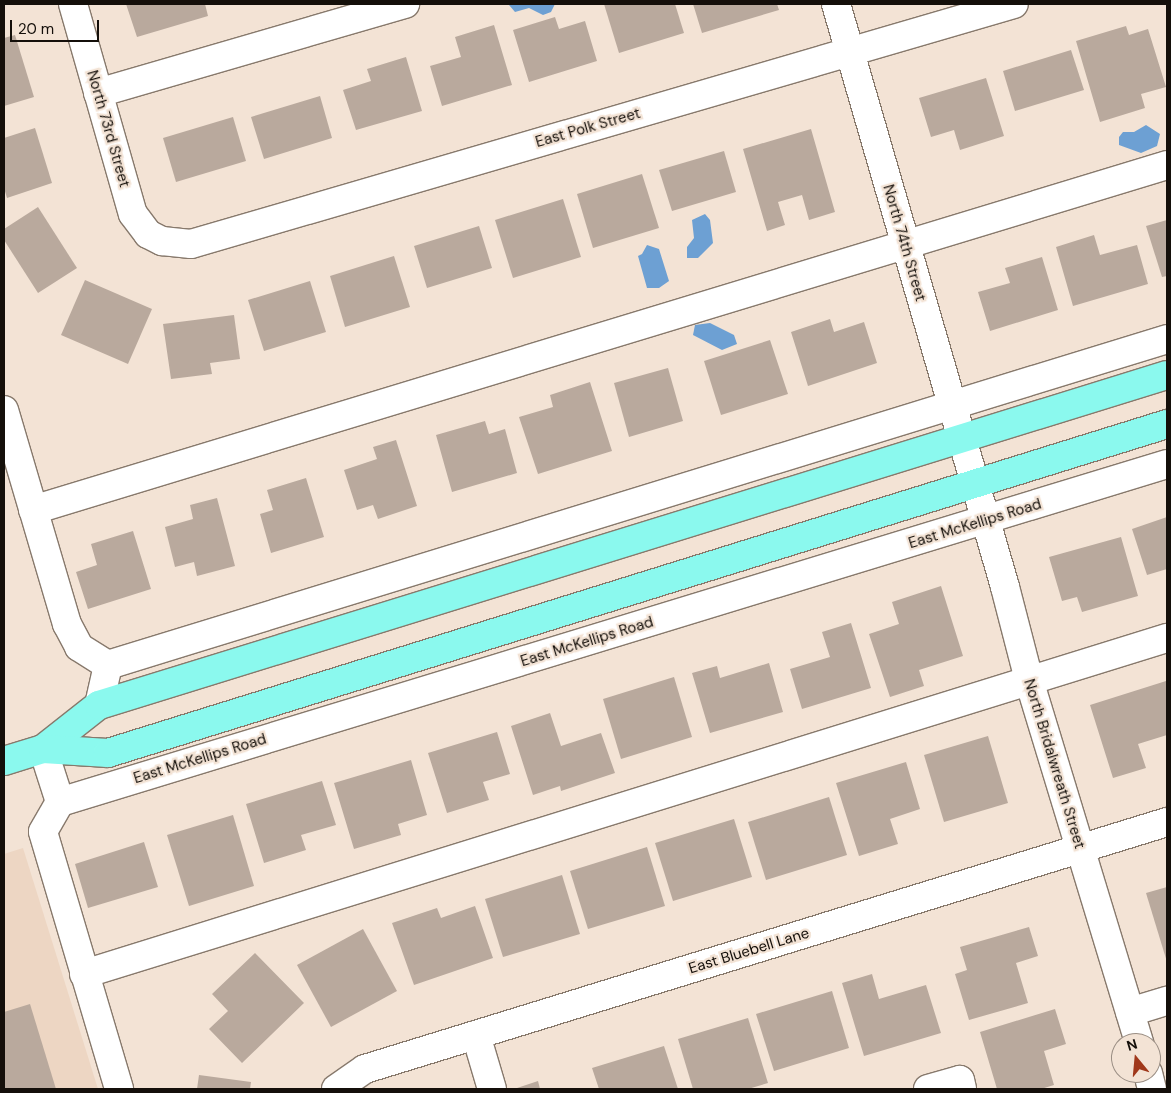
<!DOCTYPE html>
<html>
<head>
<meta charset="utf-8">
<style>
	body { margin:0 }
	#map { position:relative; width:1171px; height:1093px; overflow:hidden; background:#f3e3d5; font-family:"DM Sans",sans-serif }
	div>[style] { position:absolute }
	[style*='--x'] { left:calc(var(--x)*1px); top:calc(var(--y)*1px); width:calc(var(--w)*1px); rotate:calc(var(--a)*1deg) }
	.built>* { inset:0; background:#edd6c3 }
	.water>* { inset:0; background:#6da0d3 }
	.building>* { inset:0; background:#b9a99d }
	.roads { filter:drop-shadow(1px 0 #87796c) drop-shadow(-1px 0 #87796c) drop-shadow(0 1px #87796c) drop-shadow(0 -1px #87796c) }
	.minor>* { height:28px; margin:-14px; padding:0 14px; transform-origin:14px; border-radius:14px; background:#fff }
	.major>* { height:28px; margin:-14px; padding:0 14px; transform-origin:14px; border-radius:14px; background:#8bf9ee }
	span { translate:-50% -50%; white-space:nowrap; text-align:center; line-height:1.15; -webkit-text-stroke:4.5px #f3e3d5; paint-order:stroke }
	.street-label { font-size:15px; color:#140f0a }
	.frame { position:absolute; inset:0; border:5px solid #140f0a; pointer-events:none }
	.north { position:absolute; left:1111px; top:1033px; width:50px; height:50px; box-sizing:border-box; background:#f3e3d5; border:1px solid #9a8e84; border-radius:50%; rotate:343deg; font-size:14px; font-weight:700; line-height:20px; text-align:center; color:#140f0a }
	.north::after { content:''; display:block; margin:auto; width:18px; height:22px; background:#a0381b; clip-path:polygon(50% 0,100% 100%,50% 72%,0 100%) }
	.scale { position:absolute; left:10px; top:20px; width:89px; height:22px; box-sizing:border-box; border:2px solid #140f0a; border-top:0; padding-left:6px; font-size:15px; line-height:18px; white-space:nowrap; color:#140f0a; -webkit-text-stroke:4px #f3e3d5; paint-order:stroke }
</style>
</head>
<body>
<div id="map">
	<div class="built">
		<i style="clip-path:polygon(23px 848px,98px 1089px,4px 1089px,4px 854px)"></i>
	</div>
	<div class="water">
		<i style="clip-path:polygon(555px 4px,551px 12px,543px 15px,529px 8px,515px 12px,509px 5px)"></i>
		<i style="clip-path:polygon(1146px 125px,1160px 134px,1157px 146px,1141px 153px,1119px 145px,1119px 137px,1123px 132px,1134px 132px)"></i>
		<i style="clip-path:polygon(705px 214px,710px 220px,713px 243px,698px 258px,687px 258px,687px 247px,694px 238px,692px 220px)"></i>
		<i style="clip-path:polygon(647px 245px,659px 249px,669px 281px,659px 288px,647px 288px,638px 256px,642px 254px)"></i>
		<i style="clip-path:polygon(710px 323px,734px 335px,737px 344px,722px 350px,693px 335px,695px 325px)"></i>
	</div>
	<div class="building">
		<i style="clip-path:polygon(126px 4px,205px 4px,208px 16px,137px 37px)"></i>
		<i style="clip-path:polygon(604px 4px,675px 4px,684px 33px,619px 53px)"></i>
		<i style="clip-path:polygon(693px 4px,777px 4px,779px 10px,702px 33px)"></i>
		<i style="clip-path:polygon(555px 17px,559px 29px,585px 21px,597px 61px,529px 82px,513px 30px)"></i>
		<i style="clip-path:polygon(494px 25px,512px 85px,442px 106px,430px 66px,461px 57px,455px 37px)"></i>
		<i style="clip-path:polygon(1126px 26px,1129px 35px,1148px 29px,1166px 87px,1141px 94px,1145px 108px,1100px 122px,1076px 41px)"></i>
		<i style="clip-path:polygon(15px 35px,34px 97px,4px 106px,4px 38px)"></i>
		<i style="clip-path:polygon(1071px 50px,1084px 90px,1015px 111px,1003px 71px)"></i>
		<i style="clip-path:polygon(406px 57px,422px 111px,356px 130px,343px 90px,371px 81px,367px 69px)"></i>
		<i style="clip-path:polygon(986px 78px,1004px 136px,960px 150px,954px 130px,931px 137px,919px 98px)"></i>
		<i style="clip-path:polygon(320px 96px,332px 138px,264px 159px,251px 117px)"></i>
		<i style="clip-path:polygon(233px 117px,246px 161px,176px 182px,163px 138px)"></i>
		<i style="clip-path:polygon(35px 128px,52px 183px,7px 198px,4px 188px,4px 138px)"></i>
		<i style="clip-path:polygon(811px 129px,835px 212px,809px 220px,802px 195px,778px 202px,785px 225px,767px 231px,743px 149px)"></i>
		<i style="clip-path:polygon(724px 151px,736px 192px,672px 211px,659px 170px)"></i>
		<i style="clip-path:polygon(642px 174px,659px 228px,593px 248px,577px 194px)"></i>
		<i style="clip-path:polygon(563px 199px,581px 257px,513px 278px,495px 220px)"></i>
		<i style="clip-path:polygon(38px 207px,77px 268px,38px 293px,4px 240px,4px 229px)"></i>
		<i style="clip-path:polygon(1167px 220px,1167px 276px,1162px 277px,1146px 226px)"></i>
		<i style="clip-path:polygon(479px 226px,492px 268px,427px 288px,414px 246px)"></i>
		<i style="clip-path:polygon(1094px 235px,1100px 255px,1137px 245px,1148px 284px,1073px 306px,1056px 247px)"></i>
		<i style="clip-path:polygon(394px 256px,410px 307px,345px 327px,330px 276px)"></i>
		<i style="clip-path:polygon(1042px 257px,1058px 310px,990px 331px,978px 292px,1010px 283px,1005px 268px)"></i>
		<i style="clip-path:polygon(85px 280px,152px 309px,128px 364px,61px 335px)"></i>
		<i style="clip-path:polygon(310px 281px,326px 332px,264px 351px,248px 300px)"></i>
		<i style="clip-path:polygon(234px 315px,240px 359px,210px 363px,212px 374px,171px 379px,163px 324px)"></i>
		<i style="clip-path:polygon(830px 319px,834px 332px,864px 322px,877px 363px,808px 386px,791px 332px)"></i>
		<i style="clip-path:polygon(770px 340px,788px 394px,721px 415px,704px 361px)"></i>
		<i style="clip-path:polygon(668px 368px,683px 421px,629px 437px,614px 383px)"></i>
		<i style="clip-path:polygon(590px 382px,612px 451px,538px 474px,519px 417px,553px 407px,550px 395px)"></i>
		<i style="clip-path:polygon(485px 421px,489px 434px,505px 429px,517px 473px,452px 492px,436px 435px)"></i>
		<i style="clip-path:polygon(396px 440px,417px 506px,378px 519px,373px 505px,357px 510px,344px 470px,377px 459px,373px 447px)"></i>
		<i style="clip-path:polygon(306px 478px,324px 537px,271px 553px,260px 514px,273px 510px,267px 490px)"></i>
		<i style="clip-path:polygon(217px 498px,235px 566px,197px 576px,194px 562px,175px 567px,165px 527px,193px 519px,190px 505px)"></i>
		<i style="clip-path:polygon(1167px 517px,1167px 569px,1147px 575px,1132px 529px)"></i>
		<i style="clip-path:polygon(133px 531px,151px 589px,88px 609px,76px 572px,97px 565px,91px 544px)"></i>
		<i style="clip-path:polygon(1121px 537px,1138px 596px,1082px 612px,1077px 597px,1062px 601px,1049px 557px)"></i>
		<i style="clip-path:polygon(941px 586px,963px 656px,919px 670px,924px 686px,890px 697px,869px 634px,899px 624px,892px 602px)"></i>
		<i style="clip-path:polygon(851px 623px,871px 688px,802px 709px,790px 669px,830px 657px,822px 632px)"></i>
		<i style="clip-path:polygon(769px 663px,783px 712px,710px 733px,692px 673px,717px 666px,720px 678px)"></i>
		<i style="clip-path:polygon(674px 677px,692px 737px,621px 759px,603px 699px)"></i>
		<i style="clip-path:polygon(1166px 681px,1167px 735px,1138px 744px,1146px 768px,1113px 778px,1090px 705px)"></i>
		<i style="clip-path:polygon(550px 713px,561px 746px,601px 733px,615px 773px,561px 791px,560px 786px,533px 795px,511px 726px)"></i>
		<i style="clip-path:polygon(497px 732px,510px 774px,483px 782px,489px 800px,447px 813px,428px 753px)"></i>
		<i style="clip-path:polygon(988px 736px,1008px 803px,944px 822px,924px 755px)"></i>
		<i style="clip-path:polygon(411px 760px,427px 815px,398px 824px,401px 835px,354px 849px,334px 783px)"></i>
		<i style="clip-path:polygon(906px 762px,920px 809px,890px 819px,898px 844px,859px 856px,836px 783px)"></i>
		<i style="clip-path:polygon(322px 781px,336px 825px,301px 835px,306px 850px,264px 863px,246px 804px)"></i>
		<i style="clip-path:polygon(829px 797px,847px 855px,766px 880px,748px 822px)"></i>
		<i style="clip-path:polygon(233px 815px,254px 886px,189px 906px,167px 835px)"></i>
		<i style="clip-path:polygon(734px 819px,752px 877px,673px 901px,655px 843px)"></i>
		<i style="clip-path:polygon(144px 842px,158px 887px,88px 908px,75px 864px)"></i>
		<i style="clip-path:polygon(647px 847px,665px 906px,588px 929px,570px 871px)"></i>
		<i style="clip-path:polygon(562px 875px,580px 934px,503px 957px,485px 899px)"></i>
		<i style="clip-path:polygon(1167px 887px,1167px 962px,1146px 893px)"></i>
		<i style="clip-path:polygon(475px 906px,493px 958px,414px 985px,392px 923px,437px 908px,441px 918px)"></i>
		<i style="clip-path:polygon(1029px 927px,1038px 956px,1016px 963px,1028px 1003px,969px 1020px,955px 974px,967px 970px,960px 947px)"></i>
		<i style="clip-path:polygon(363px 929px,397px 991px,331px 1027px,297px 965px)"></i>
		<i style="clip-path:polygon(255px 953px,304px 1003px,242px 1063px,209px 1029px,228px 1011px,212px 994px)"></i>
		<i style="clip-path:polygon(872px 974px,879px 999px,926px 985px,941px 1033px,864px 1056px,842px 983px)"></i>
		<i style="clip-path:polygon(832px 991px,849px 1048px,774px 1071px,756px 1014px)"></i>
		<i style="clip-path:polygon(30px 1004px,56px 1089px,4px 1089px,4px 1012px)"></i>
		<i style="clip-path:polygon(1055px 1009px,1066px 1044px,1044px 1051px,1054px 1085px,1041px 1089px,997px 1089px,980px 1032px)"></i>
		<i style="clip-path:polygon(748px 1018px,768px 1083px,748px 1089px,693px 1089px,678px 1039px)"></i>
		<i style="clip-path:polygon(664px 1046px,678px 1089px,599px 1089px,592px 1068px)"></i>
		<i style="clip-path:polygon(199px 1075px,251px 1082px,250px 1089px,197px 1089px)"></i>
		<i style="clip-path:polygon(538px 1081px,540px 1089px,517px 1089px,517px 1088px)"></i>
	</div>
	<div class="roads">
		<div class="minor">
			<i style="--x:73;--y:4;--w:218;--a:74.1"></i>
			<i style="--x:133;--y:214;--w:25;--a:53"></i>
			<i style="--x:148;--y:234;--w:16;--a:27"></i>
			<i style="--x:162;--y:241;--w:29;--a:6"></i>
			<i style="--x:191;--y:244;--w:857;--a:-16.26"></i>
			<i style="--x:836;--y:4;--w:607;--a:73.83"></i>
			<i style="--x:1005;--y:587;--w:96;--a:75.5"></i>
			<i style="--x:1029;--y:680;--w:379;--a:73.1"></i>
			<i style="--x:98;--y:93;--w:320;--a:-16.2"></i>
			<i style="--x:4;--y:410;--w:223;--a:73.6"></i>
			<i style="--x:67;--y:624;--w:26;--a:62"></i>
			<i style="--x:79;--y:647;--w:34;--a:32"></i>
			<i style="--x:33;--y:510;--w:1185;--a:-16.92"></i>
			<i style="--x:99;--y:705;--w:41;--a:-77.3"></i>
			<i style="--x:108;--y:665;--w:1108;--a:-17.11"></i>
			<i style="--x:43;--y:749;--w:56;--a:72.2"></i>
			<i style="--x:60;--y:802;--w:1157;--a:-16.98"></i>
			<i style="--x:60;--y:802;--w:34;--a:120"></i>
			<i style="--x:43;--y:832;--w:268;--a:73.5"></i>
			<i style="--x:84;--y:974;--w:1134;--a:-17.24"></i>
			<i style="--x:1130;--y:1012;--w:39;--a:-17"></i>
			<i style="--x:476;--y:1035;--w:56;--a:73.5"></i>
			<i style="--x:1148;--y:1073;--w:16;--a:76"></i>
			<i style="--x:336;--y:1089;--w:35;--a:-35"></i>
			<i style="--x:365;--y:1069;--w:839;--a:-17.12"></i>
			<i style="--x:928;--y:1089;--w:33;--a:-16"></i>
			<i style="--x:960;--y:1080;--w:9;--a:77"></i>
		</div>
		<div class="major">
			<i style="--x:43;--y:749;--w:71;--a:-38.2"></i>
			<i style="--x:99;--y:705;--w:1118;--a:-17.17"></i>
			<i style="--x:4;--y:761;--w:41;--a:-17.1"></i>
			<i style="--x:43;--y:749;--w:65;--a:3.5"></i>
			<i style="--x:108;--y:753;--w:1109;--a:-17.26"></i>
		</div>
	</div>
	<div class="street-label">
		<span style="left:588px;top:128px;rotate:-16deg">East Polk Street</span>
		<span style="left:108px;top:129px;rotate:74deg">North 73rd Street</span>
		<span style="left:904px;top:243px;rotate:74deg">North 74th Street</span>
		<span style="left:975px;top:524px;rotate:-17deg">East McKellips Road</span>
		<span style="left:587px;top:642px;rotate:-17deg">East McKellips Road</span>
		<span style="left:200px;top:759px;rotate:-17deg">East McKellips Road</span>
		<span style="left:1054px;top:764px;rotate:73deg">North Bridalwreath Street</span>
		<span style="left:749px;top:951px;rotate:-17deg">East Bluebell Lane</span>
	</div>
	<div class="frame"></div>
	<div class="north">N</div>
	<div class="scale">20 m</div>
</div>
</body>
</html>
